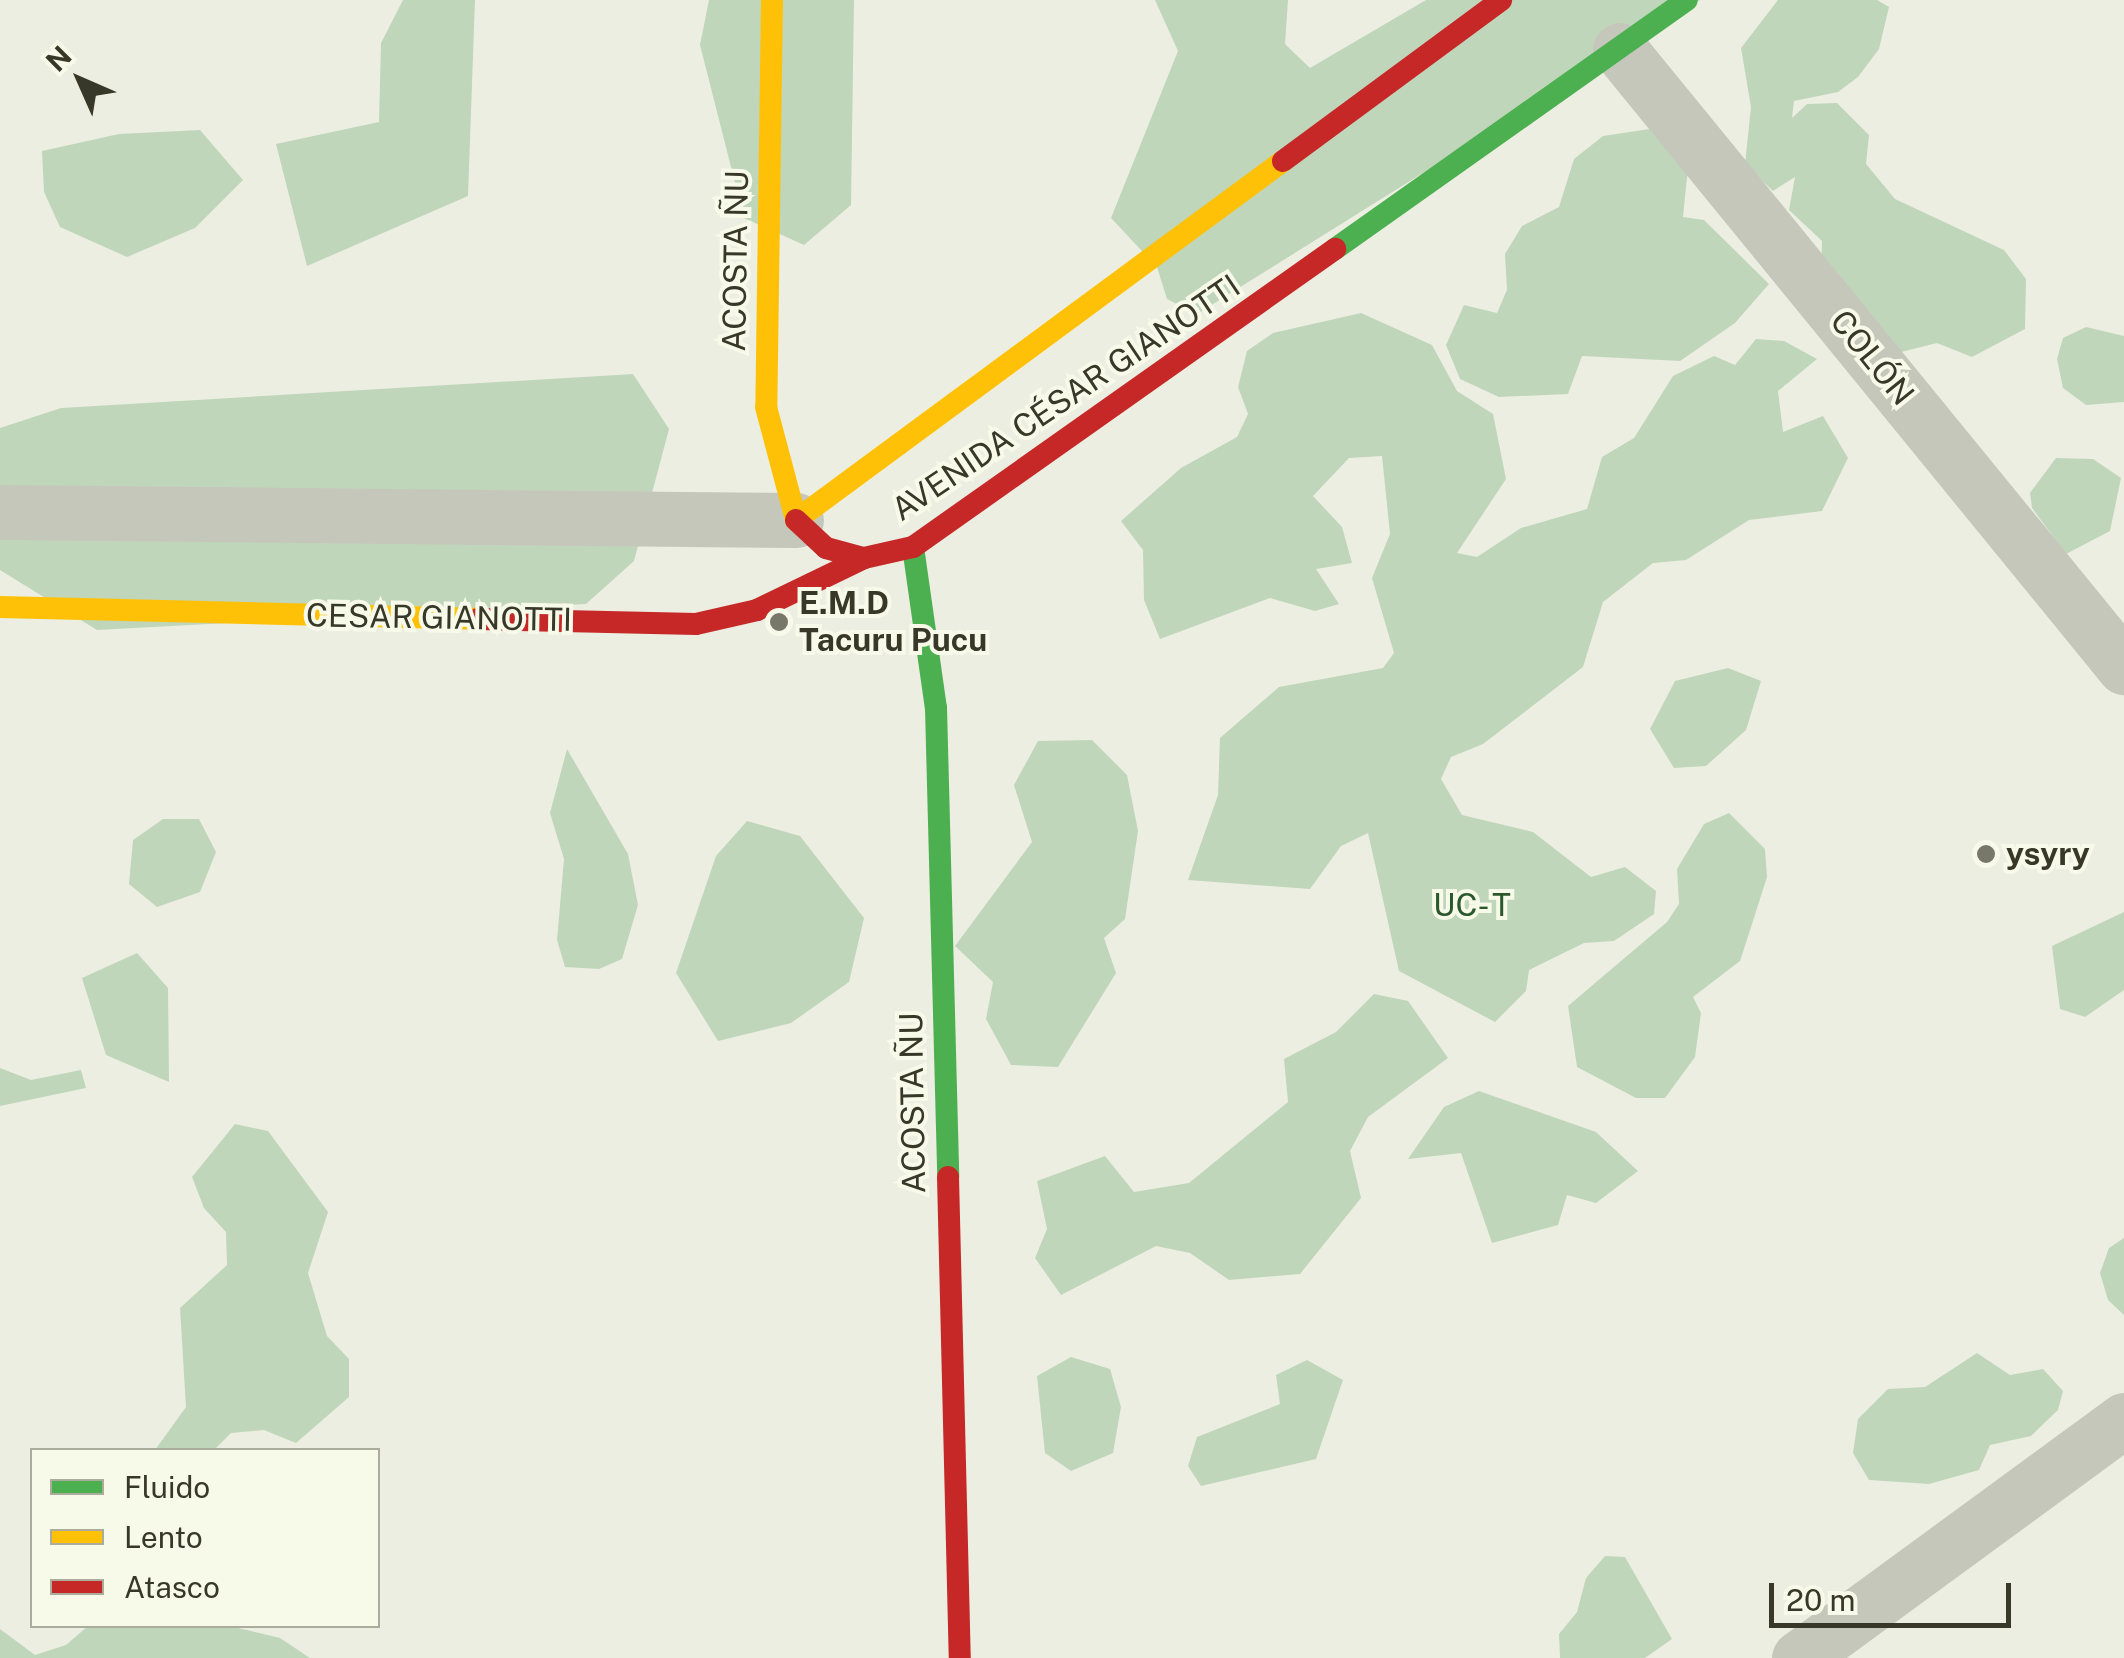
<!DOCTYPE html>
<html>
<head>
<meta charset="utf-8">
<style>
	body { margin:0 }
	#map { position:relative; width:2124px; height:1658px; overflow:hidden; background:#eceee1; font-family:"Public Sans",sans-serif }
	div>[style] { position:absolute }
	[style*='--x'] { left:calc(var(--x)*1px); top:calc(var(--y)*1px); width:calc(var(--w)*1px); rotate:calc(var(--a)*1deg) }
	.green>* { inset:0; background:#c0d6bb }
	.street>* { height:55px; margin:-27.5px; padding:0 27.5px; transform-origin:27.5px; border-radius:27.5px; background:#c6c7bb }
	.fast>* { height:22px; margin:-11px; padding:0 11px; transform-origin:11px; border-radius:11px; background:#4caf50 }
	.slow>* { height:22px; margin:-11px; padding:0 11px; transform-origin:11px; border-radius:11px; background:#ffc107 }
	.jam>* { height:22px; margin:-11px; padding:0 11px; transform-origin:11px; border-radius:11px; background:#c62828 }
	.dots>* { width:28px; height:28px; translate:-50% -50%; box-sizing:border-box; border:5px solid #f7fae9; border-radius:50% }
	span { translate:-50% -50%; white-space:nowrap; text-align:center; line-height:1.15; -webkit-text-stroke:8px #f7fae9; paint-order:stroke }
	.street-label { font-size:32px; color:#383828 }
	.poi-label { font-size:32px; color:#383828; font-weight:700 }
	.left { translate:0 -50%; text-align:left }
	.park-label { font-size:32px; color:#2b582c }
	.legend { position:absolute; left:30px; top:1448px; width:350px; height:180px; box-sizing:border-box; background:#f7fae9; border:2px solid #abac9c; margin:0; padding:12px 18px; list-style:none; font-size:30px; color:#383828 }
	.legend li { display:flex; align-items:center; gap:20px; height:50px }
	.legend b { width:50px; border:2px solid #abac9c }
	.north { position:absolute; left:30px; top:30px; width:100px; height:100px; -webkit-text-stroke:8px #f7fae9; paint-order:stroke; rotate:315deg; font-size:28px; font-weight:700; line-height:40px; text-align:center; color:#383828 }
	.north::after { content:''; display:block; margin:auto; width:35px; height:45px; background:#383828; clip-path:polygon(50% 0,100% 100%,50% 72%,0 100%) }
	.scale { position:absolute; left:1769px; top:1583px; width:242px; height:45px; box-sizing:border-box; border:5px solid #383828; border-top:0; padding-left:12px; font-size:30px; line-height:35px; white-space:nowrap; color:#383828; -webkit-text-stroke:8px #f7fae9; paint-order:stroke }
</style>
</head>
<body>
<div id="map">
	<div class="green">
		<i style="clip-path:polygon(403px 0,475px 0,468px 196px,307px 266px,276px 144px,379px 122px,381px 43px)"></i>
		<i style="clip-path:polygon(709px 0,854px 0,851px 205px,804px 245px,744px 218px,700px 45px)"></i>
		<i style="clip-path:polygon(1155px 0,1288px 0,1285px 44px,1310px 68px,1426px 0,1700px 0,1197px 314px,1167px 299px,1157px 267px,1111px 218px,1178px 51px)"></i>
		<i style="clip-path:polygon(1778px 0,1877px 0,1889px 7px,1879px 49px,1858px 77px,1838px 92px,1794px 101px,1792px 118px,1807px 104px,1837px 103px,1869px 135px,1866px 164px,1895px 199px,2004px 250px,2026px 279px,2025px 329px,1972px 357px,1937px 343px,1889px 355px,1821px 281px,1822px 241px,1789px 210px,1795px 177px,1773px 191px,1745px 164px,1751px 107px,1741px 48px)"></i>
		<i style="clip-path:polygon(1663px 127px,1688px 168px,1683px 217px,1704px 220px,1769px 284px,1735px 323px,1680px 361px,1582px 356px,1568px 394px,1499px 397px,1460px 379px,1446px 345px,1464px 305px,1497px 313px,1507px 290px,1505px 254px,1522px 226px,1559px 207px,1574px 159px,1603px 136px)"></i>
		<i style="clip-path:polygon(200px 130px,243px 180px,195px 228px,127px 257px,60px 227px,44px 192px,42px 151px,119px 134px)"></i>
		<i style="clip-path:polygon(1361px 313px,1432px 345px,1457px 391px,1493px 414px,1506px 479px,1457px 553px,1477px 557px,1521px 528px,1587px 509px,1602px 457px,1634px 438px,1673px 376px,1714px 356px,1735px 365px,1756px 339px,1784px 341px,1817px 359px,1778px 391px,1783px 432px,1823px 416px,1848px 458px,1822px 511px,1749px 520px,1686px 560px,1653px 563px,1603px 602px,1583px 667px,1483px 744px,1451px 757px,1441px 779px,1462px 815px,1533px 832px,1591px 877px,1625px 867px,1656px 891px,1654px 914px,1614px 941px,1584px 943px,1529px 970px,1526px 991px,1495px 1022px,1399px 971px,1368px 833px,1341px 846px,1310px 889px,1188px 880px,1218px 795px,1220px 738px,1279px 687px,1383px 668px,1394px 653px,1372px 578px,1390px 534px,1382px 456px,1349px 458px,1313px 496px,1342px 527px,1352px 563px,1316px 569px,1339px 604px,1315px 611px,1270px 598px,1160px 639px,1144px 600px,1143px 550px,1121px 521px,1181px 468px,1237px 437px,1248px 414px,1238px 387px,1247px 351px,1273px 333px)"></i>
		<i style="clip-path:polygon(2086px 327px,2124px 336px,2124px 402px,2086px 405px,2063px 388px,2057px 359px,2063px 338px)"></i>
		<i style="clip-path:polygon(633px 374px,669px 429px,634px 561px,586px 604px,97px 630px,0 570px,0 428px,61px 408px)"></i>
		<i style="clip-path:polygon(2056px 458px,2093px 459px,2121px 478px,2110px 531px,2066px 554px,2032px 508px,2030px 493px)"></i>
		<i style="clip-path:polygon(1728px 668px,1761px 681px,1746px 730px,1706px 766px,1674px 768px,1650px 729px,1675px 681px)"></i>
		<i style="clip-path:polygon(1092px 740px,1127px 775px,1138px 831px,1125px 919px,1104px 938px,1116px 973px,1058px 1067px,1011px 1065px,986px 1019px,993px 982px,955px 946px,1032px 842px,1014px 785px,1038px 741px)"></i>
		<i style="clip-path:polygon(567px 749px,628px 854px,638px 905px,622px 959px,599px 969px,565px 967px,557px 940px,564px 859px,550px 813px)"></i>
		<i style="clip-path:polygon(1729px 813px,1765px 849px,1767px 877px,1753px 921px,1740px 961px,1693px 997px,1701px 1013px,1695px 1057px,1665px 1098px,1636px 1098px,1577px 1067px,1568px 1006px,1667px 922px,1679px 904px,1677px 869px,1704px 824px)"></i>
		<i style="clip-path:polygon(163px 819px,199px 819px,216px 852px,200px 892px,157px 907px,129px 884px,133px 840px)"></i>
		<i style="clip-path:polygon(747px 821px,800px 836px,864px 918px,849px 982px,791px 1023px,718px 1041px,676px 973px,716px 856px)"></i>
		<i style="clip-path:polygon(2124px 912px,2124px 990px,2085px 1017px,2060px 1009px,2052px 946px)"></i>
		<i style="clip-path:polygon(137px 953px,168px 988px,169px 1082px,106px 1055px,82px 978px)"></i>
		<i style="clip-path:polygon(1374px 994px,1408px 1001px,1448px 1058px,1368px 1117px,1350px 1151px,1361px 1198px,1300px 1274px,1229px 1280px,1190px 1253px,1156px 1246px,1061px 1295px,1035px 1258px,1047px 1229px,1037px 1181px,1105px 1156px,1134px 1192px,1189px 1183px,1288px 1102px,1284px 1059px,1336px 1032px)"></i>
		<i style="clip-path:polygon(0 1068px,31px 1080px,81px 1070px,86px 1088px,0 1106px)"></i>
		<i style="clip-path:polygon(1479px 1091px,1596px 1132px,1638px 1171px,1596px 1203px,1567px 1195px,1558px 1225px,1492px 1243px,1461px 1153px,1408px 1159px,1444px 1107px)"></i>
		<i style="clip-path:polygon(235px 1124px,268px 1131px,328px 1212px,308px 1273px,327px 1336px,349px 1359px,349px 1397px,296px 1443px,264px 1430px,231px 1433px,214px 1450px,155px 1450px,186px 1407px,180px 1308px,227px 1265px,226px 1232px,204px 1208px,192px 1177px)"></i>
		<i style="clip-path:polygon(2124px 1238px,2124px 1315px,2108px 1300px,2100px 1273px,2109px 1248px)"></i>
		<i style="clip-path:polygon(1977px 1353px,2010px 1375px,2043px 1369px,2063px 1391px,2058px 1410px,2031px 1436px,1990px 1445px,1979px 1470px,1929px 1484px,1869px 1480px,1853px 1453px,1858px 1419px,1888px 1389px,1925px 1387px)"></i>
		<i style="clip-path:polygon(1071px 1357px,1110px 1369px,1121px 1407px,1113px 1453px,1071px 1471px,1045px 1453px,1037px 1376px)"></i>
		<i style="clip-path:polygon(1307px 1360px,1343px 1380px,1316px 1459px,1201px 1486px,1188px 1466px,1197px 1437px,1280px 1404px,1276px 1375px)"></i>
		<i style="clip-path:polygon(1605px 1556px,1625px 1557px,1672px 1639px,1645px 1658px,1560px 1658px,1559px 1634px,1577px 1612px,1586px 1578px)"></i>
		<i style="clip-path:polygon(88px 1626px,230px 1626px,280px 1638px,310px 1658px,0 1658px,0 1629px,35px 1655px,66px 1645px)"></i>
	</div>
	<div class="street">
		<i style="--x:1620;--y:50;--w:797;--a:50.76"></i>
		<i style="--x:0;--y:512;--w:796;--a:0.58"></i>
		<i style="--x:1799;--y:1658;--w:403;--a:-36.2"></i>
	</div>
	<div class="fast">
		<i style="--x:1335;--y:249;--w:431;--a:-35.3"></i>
		<i style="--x:913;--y:547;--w:163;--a:81.9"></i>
		<i style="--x:936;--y:708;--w:469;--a:88.5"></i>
	</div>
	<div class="slow">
		<i style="--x:772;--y:0;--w:407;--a:90.8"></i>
		<i style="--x:766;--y:407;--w:117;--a:75.1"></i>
		<i style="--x:796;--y:520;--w:605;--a:-36.4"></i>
		<i style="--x:0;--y:607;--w:478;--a:1.4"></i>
	</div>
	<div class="jam">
		<i style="--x:1283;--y:161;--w:271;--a:-36.4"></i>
		<i style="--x:796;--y:520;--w:41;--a:43"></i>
		<i style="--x:826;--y:548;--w:39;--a:15"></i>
		<i style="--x:864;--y:558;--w:50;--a:-12.7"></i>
		<i style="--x:913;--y:547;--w:517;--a:-35.23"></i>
		<i style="--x:478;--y:619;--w:218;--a:1.3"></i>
		<i style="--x:696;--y:624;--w:63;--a:-12.9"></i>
		<i style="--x:757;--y:610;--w:119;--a:-25.9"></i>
		<i style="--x:948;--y:1177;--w:481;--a:88.6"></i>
	</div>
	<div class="dots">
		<i style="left:779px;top:622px;background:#777869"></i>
		<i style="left:1986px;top:854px;background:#777869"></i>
	</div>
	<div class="street-label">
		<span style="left:736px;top:261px;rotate:-89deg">ACOSTA ÑU</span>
		<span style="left:1872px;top:358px;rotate:51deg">COLÓN</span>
		<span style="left:1066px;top:398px;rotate:-34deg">AVENIDA CÉSAR GIANOTTI</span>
		<span style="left:439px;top:618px;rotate:1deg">CESAR GIANOTTI</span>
		<span style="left:913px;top:1103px;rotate:-91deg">ACOSTA ÑU</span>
	</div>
	<div class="poi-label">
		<span class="left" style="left:799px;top:622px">E.M.D<br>Tacuru Pucu</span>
		<span class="left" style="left:2006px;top:854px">ysyry</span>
	</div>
	<div class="park-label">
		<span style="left:1472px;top:905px">UC- T</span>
	</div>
	<ul class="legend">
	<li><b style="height:12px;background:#4caf50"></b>Fluido</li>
	<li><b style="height:12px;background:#ffc107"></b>Lento</li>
	<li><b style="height:12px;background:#c62828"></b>Atasco</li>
	</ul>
	<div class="north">N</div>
	<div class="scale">20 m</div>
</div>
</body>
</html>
